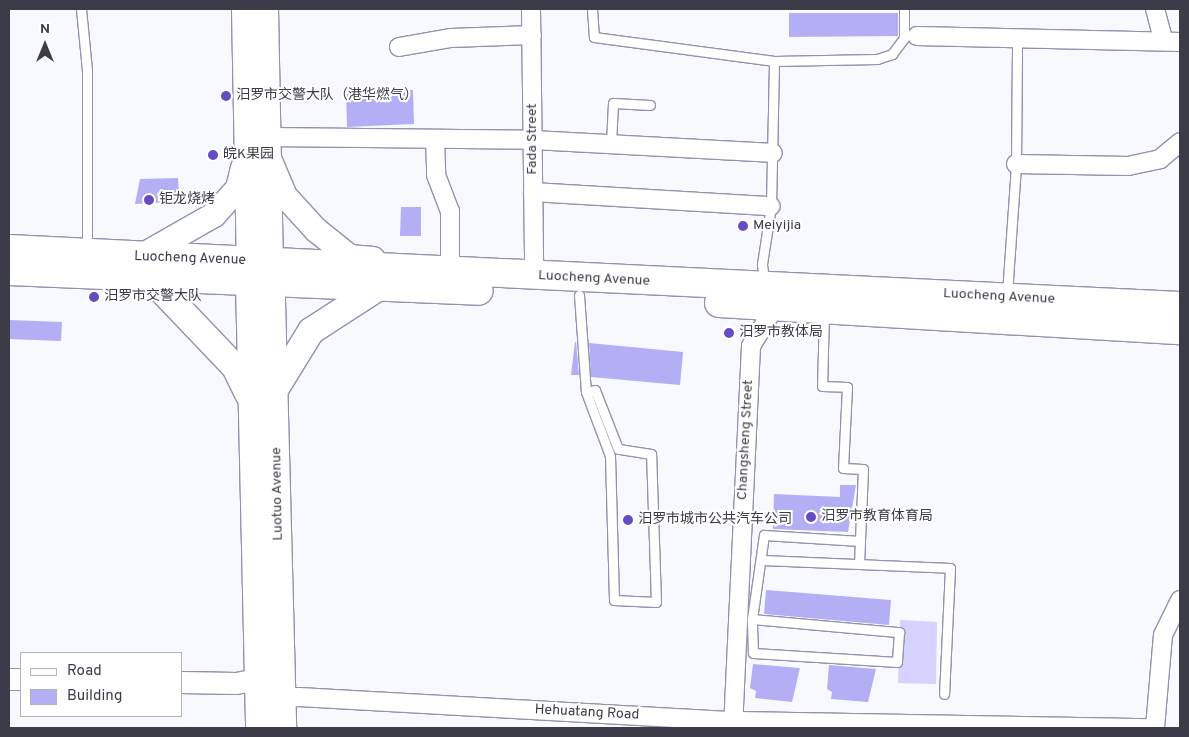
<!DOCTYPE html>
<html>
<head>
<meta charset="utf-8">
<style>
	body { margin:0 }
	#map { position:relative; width:1189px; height:737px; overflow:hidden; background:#f8f8ff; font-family:Overpass,"Noto Sans SC",sans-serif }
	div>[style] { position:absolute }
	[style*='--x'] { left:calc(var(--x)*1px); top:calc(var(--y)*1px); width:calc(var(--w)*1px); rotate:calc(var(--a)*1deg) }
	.green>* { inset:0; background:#d5d2fd }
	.building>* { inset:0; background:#b4aef5 }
	.roads { filter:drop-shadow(1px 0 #9392b0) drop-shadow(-1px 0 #9392b0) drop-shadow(0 1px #9392b0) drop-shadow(0 -1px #9392b0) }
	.service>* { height:9px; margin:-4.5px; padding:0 4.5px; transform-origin:4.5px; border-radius:4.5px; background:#fff }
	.minor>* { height:18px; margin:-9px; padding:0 9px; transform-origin:9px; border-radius:9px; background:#fff }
	.tertiary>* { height:21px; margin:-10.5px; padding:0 10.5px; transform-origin:10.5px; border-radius:10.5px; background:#fff }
	.secondary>* { height:24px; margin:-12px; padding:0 12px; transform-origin:12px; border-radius:12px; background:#fff }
	.primary>* { height:26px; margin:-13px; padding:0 13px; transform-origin:13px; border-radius:13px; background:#fff }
	.trunk>* { height:28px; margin:-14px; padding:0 14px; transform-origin:14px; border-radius:14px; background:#fff }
	.dots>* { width:14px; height:14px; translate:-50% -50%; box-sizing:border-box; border:2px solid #fff; border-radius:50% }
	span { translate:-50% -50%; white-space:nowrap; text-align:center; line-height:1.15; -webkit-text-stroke:4px #fff; paint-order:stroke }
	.poi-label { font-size:14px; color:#3c3b48 }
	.left { translate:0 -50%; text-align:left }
	.street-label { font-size:14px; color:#3c3b48 }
	.frame { position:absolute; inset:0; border:10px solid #3c3b48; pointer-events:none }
	.legend { position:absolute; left:20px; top:652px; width:162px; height:65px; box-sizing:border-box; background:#fff; border:1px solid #b1b1b6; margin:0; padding:6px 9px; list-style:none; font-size:15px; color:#3c3b48 }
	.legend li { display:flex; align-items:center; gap:10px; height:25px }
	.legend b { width:25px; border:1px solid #b1b1b6 }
	.north { position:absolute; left:20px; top:20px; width:50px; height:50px; -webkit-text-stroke:4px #fff; paint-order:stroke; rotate:0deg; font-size:14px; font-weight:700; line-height:20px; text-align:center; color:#3c3b48 }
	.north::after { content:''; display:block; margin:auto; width:18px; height:22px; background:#3c3b48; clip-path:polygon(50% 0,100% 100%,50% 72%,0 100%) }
</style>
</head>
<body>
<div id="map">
	<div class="green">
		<i style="clip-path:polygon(900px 620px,937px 622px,936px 684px,898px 683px)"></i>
	</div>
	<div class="building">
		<i style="clip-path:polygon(789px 13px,898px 13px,898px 36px,789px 37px)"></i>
		<i style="clip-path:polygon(346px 90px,413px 90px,414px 124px,347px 127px)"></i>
		<i style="clip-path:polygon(178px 178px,179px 194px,172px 202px,135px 204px,140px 179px)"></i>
		<i style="clip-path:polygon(401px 207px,421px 207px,421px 236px,400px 236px)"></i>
		<i style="clip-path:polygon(9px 320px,62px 322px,61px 341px,9px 339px)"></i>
		<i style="clip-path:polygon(575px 342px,576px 342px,579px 375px,571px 375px)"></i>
		<i style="clip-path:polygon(589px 343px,683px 352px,680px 385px,591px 377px)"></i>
		<i style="clip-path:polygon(840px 485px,856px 485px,848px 532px,773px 529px,774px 494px,840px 497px)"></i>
		<i style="clip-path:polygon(766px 590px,891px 600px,889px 625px,764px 614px)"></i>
		<i style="clip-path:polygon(753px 664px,800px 668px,792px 702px,755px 698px,756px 691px,750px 688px)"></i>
		<i style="clip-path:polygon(829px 665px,876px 669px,868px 702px,831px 699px,832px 692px,827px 689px)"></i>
	</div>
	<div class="roads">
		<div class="service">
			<i style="--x:81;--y:9;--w:61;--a:84.4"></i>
			<i style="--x:87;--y:70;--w:181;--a:90"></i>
			<i style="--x:592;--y:9;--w:28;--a:86"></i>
			<i style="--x:594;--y:37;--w:182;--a:7.6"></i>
			<i style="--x:774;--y:61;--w:103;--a:-1.1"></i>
			<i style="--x:877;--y:59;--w:16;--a:-18"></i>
			<i style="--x:892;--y:54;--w:20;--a:-53"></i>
			<i style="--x:904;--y:38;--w:29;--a:-90"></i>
			<i style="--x:611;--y:143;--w:40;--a:-87.1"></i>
			<i style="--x:613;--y:103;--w:37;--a:3"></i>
			<i style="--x:765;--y:284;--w:20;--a:-99"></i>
			<i style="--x:762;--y:264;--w:59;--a:-81.2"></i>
			<i style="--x:771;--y:206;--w:145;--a:-88.8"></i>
			<i style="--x:1007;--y:294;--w:130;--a:-86"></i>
			<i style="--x:1016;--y:164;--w:127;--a:-89.5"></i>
			<i style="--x:579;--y:295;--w:97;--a:85.9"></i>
			<i style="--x:586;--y:392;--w:68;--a:69.4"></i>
			<i style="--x:610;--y:456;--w:144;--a:88.4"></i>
			<i style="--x:614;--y:600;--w:42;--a:2.7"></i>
			<i style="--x:656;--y:602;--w:148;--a:-91.9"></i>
			<i style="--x:651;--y:454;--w:33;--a:-171"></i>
			<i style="--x:618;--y:449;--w:63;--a:-111.3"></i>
			<i style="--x:595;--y:390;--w:9;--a:167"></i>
			<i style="--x:824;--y:312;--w:74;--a:91.5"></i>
			<i style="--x:822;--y:386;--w:25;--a:2"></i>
			<i style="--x:847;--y:387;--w:81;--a:92.8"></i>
			<i style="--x:843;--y:468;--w:20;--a:3"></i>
			<i style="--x:863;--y:469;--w:95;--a:92.4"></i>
			<i style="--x:762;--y:560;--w:188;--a:2.4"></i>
			<i style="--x:950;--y:568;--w:126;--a:92.7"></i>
			<i style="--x:752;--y:619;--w:148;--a:5.1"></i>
			<i style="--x:899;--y:632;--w:30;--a:94"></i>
			<i style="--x:897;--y:662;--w:144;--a:-176.4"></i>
			<i style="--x:753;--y:653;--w:34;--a:-92"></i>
			<i style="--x:752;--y:619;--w:85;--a:-81.9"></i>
			<i style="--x:764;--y:535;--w:96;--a:3.6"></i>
		</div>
		<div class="minor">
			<i style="--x:531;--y:9;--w:259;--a:89.3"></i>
			<i style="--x:1155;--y:9;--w:31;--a:75"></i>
			<i style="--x:917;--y:36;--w:263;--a:1.3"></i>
			<i style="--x:399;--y:47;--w:53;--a:-9.8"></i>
			<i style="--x:451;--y:38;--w:81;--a:-2.1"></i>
			<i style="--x:268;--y:137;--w:265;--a:0.6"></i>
			<i style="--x:533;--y:140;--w:240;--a:3.1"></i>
			<i style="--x:435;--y:139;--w:36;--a:88"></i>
			<i style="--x:436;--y:175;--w:39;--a:69"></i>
			<i style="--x:450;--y:211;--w:54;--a:90"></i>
			<i style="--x:1016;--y:164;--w:112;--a:1"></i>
			<i style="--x:1128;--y:166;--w:33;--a:-12"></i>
			<i style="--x:1160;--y:159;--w:26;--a:-40"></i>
			<i style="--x:533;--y:192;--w:238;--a:3.4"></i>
			<i style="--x:271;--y:699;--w:28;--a:-4"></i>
			<i style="--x:299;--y:697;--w:435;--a:3.2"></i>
			<i style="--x:733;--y:721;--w:422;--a:1"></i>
			<i style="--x:733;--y:728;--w:382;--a:-87.3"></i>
			<i style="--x:751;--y:346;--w:44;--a:-58.8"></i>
			<i style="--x:1155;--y:728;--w:93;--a:-85.1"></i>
			<i style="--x:1163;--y:635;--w:39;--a:-64"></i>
		</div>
		<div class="tertiary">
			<i style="--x:9;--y:679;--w:12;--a:0"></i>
			<i style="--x:181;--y:682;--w:55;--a:1"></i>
			<i style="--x:236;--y:683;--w:21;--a:-11"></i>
			<i style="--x:257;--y:679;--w:16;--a:35"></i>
		</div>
		<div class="secondary">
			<i style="--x:244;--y:9;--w:270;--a:88.9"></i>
			<i style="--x:266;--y:9;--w:250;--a:88.9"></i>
			<i style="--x:268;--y:156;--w:43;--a:67"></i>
			<i style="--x:285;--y:196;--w:46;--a:47.6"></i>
			<i style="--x:316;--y:230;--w:43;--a:38.5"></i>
			<i style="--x:350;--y:257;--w:23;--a:5"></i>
			<i style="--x:140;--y:257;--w:85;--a:-29.6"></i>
			<i style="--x:214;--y:215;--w:36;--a:-48"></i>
			<i style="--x:238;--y:188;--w:21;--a:-76"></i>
		</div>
		<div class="primary">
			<i style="--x:271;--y:262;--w:466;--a:88.5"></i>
			<i style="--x:149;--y:277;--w:124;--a:46.3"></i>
			<i style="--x:235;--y:367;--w:30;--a:64"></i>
			<i style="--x:249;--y:282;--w:446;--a:88.7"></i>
			<i style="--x:276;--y:388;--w:67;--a:-58.4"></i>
			<i style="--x:311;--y:331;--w:81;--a:-32.9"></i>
		</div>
		<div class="trunk">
			<i style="--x:9;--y:249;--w:1172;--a:2.79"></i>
			<i style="--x:9;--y:271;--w:470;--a:2.4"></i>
			<i style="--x:719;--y:303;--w:462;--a:3.4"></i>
		</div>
	</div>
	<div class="dots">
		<i style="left:226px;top:96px;background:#654bc4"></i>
		<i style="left:213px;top:155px;background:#654bc4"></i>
		<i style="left:149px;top:200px;background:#654bc4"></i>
		<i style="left:743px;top:226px;background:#654bc4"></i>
		<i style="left:94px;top:297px;background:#654bc4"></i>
		<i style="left:729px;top:333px;background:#654bc4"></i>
		<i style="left:811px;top:517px;background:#654bc4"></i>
		<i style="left:628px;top:520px;background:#654bc4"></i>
	</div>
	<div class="poi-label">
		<span class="left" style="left:236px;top:96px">汨罗市交警大队（港华燃气）</span>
		<span class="left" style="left:223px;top:155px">皖K果园</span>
		<span class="left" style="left:159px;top:200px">钜龙烧烤</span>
		<span class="left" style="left:753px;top:226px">Meiyijia</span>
		<span class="left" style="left:104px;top:297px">汨罗市交警大队</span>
		<span class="left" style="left:739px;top:333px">汨罗市教体局</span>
		<span class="left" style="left:821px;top:517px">汨罗市教育体育局</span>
		<span class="left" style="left:638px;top:520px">汨罗市城市公共汽车公司</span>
	</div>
	<div class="street-label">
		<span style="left:533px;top:139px;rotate:-90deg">Fada Street</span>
		<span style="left:190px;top:259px;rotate:2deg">Luocheng Avenue</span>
		<span style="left:594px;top:279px;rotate:3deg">Luocheng Avenue</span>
		<span style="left:999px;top:297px;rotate:3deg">Luocheng Avenue</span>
		<span style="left:746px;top:440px;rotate:-87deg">Changsheng Street</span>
		<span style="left:278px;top:494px;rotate:-91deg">Luotuo Avenue</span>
		<span style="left:587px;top:713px;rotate:3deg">Hehuatang Road</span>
	</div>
	<div class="frame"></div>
	<ul class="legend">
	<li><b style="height:6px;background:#fff"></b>Road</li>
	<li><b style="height:14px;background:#b4aef5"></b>Building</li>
	</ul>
	<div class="north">N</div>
</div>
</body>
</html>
